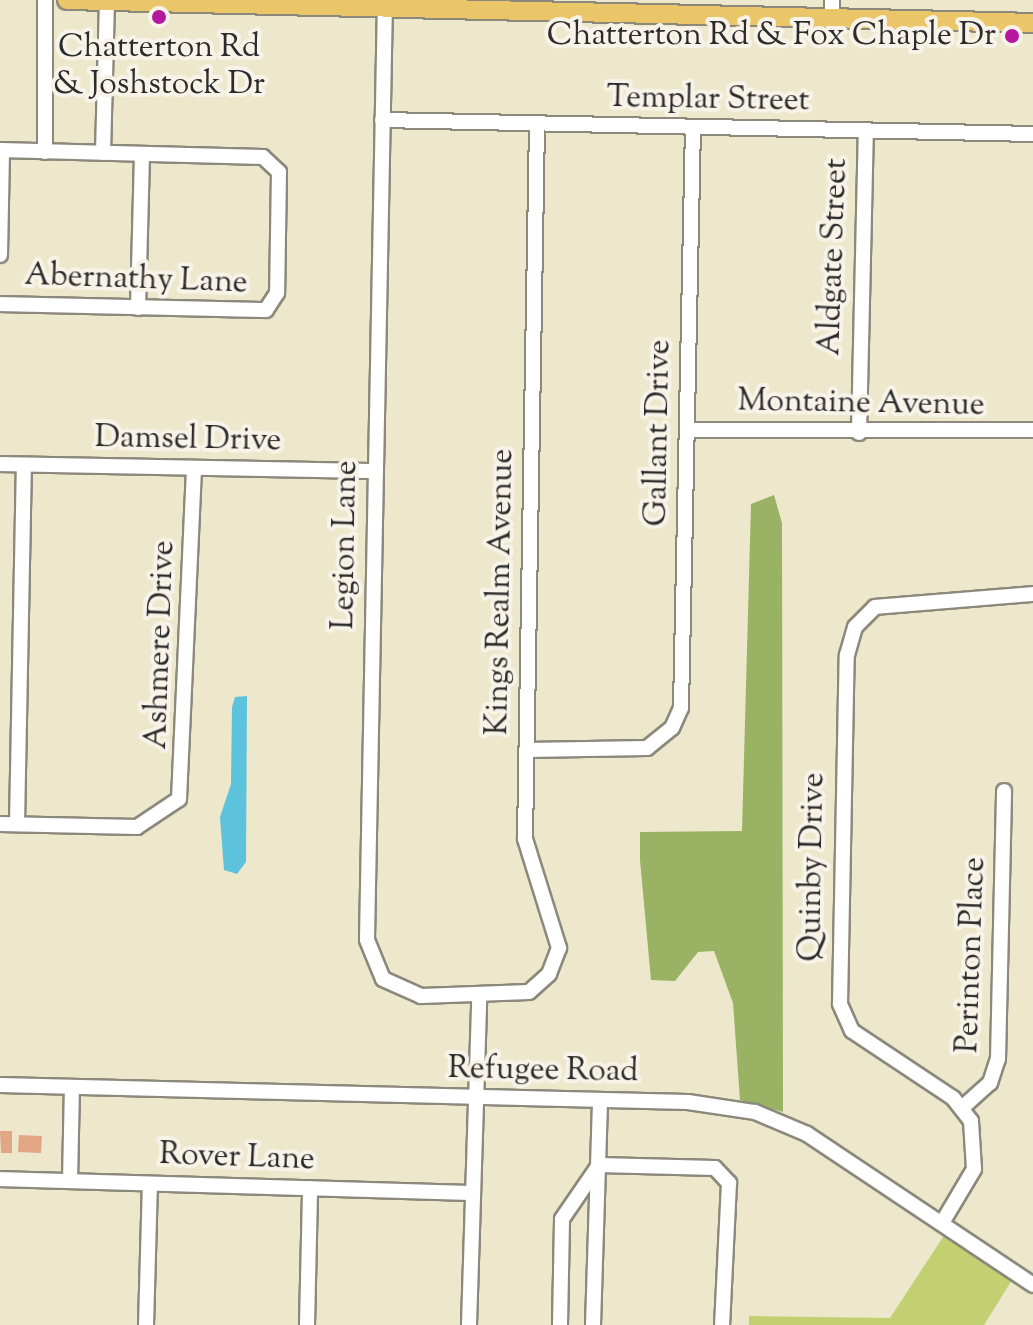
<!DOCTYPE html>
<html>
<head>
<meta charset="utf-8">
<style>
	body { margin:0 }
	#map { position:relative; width:1033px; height:1325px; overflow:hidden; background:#ede7cc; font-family:"Sorts Mill Goudy",serif }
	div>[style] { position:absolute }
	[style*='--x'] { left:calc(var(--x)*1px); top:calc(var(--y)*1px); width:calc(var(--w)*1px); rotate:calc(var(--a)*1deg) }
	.green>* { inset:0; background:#c2d071 }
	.forest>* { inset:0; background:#99b263 }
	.water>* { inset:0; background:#5dc2db }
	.building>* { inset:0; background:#e2a685 }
	.roads { filter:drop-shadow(2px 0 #8c897c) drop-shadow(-2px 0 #8c897c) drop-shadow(0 2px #8c897c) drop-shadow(0 -2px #8c897c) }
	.minor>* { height:14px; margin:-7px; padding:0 7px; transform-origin:7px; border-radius:7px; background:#fff }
	.major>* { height:18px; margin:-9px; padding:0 9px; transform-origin:9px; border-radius:9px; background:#ebc669 }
	.dots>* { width:22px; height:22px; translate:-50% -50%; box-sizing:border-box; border:4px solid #f7f3e8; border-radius:50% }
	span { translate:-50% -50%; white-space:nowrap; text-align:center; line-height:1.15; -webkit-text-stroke:8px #f7f3e8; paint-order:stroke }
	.poi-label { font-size:32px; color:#2b2b2b }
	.right { translate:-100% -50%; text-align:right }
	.street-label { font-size:32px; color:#2b2b2b }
</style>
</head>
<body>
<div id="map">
	<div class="green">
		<i style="clip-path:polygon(945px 1234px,1012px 1280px,984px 1325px,749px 1325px,749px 1316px,890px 1318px)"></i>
	</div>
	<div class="forest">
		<i style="clip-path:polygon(774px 495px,782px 523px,783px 1112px,740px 1100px,733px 1003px,714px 951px,698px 952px,675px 981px,651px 980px,640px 860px,640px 832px,742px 831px,751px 504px)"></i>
	</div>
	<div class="water">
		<i style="clip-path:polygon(247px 696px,246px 862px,237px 874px,224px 870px,220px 817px,231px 784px,232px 707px,235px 697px)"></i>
	</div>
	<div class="building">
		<i style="clip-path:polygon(0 1131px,12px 1131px,12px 1153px,1px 1153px)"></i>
		<i style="clip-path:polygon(19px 1135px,42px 1136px,41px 1153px,18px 1152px)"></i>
	</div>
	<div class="roads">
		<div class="minor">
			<i style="--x:832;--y:0;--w:18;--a:90"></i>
			<i style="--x:385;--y:1;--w:939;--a:91.1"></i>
			<i style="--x:367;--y:940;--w:42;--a:67.7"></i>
			<i style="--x:383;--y:979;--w:42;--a:24.1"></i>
			<i style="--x:421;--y:996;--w:108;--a:-2.1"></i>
			<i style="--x:529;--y:992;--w:27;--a:-42"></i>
			<i style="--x:549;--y:974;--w:28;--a:-69"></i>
			<i style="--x:559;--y:948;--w:114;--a:-107.3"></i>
			<i style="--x:525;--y:839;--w:715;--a:-89.04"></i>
			<i style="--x:382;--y:120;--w:651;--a:1.23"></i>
			<i style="--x:0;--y:150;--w:263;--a:1.5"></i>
			<i style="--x:263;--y:157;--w:22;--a:43"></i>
			<i style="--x:279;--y:172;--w:121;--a:90.9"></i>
			<i style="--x:277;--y:293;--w:20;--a:123"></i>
			<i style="--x:266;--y:310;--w:266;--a:-178.7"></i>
			<i style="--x:45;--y:152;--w:152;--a:-90"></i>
			<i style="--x:103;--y:153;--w:152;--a:-88.5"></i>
			<i style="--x:0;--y:255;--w:105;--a:-88.9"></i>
			<i style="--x:138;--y:308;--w:154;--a:-88.5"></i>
			<i style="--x:687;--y:430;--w:346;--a:0"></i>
			<i style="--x:859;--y:433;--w:303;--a:-88.7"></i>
			<i style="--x:0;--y:464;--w:376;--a:1.1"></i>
			<i style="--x:526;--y:750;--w:121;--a:-0.9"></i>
			<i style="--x:647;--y:748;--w:32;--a:-39"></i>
			<i style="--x:672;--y:728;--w:22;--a:-66"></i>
			<i style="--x:681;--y:708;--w:581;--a:-88.82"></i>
			<i style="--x:0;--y:824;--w:137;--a:1.3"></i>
			<i style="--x:137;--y:827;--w:50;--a:-33.7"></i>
			<i style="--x:179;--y:799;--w:331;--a:-87.4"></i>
			<i style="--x:17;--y:824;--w:359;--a:-88.9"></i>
			<i style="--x:0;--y:1085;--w:688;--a:1.42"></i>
			<i style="--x:688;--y:1102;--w:68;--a:8.5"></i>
			<i style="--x:755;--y:1112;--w:56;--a:22.9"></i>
			<i style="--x:807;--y:1134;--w:272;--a:33.7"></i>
			<i style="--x:963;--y:1107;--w:36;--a:-42"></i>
			<i style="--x:990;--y:1083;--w:25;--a:-72"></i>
			<i style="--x:998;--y:1059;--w:268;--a:-88.7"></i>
			<i style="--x:599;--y:1165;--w:116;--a:1.5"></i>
			<i style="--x:715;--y:1168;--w:21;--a:47"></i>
			<i style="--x:729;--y:1183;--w:142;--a:92.8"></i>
			<i style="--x:0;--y:1179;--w:472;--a:1.7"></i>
			<i style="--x:70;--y:1181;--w:94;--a:-88.8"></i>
			<i style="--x:942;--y:1223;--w:63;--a:-59.3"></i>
			<i style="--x:974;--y:1169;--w:48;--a:-93.6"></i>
			<i style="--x:971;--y:1121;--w:29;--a:-128"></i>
			<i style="--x:953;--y:1098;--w:121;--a:-146.4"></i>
			<i style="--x:852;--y:1031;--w:30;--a:-114"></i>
			<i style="--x:840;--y:1004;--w:349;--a:-88.9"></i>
			<i style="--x:847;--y:655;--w:29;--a:-74"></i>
			<i style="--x:855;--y:627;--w:28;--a:-45"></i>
			<i style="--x:875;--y:607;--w:159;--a:-4.7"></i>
			<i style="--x:146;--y:1325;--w:141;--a:-88.4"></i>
			<i style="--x:307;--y:1325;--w:137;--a:-88.7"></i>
			<i style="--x:469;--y:1325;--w:327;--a:-88.2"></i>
			<i style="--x:560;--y:1325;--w:106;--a:-88.9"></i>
			<i style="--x:562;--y:1219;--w:65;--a:-55.6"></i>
			<i style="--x:593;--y:1325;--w:225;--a:-88.2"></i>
		</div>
		<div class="major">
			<i style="--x:67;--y:0;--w:966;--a:1.36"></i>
		</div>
	</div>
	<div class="dots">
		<i style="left:159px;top:17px;background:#b5179e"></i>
		<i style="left:1012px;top:36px;background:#b5179e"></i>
	</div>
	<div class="poi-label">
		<span class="right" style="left:996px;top:36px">Chatterton Rd &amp; Fox Chaple Dr</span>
		<span style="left:159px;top:67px">Chatterton Rd<br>&amp; Joshstock Dr</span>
	</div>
	<div class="street-label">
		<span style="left:708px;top:100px;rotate:1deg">Templar Street</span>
		<span style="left:834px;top:257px;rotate:-88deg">Aldgate Street</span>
		<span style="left:136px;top:280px;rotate:2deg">Abernathy Lane</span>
		<span style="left:861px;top:404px;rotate:1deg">Montaine Avenue</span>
		<span style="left:659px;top:433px;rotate:-89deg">Gallant Drive</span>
		<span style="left:188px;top:440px;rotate:1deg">Damsel Drive</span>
		<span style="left:346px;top:545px;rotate:-89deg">Legion Lane</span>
		<span style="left:501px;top:592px;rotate:-89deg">Kings Realm Avenue</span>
		<span style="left:161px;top:645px;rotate:-88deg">Ashmere Drive</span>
		<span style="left:813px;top:867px;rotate:-89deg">Quinby Drive</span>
		<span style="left:972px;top:955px;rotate:-88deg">Perinton Place</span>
		<span style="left:543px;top:1071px;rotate:1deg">Refugee Road</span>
		<span style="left:237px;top:1158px;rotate:2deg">Rover Lane</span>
	</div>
</div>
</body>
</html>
